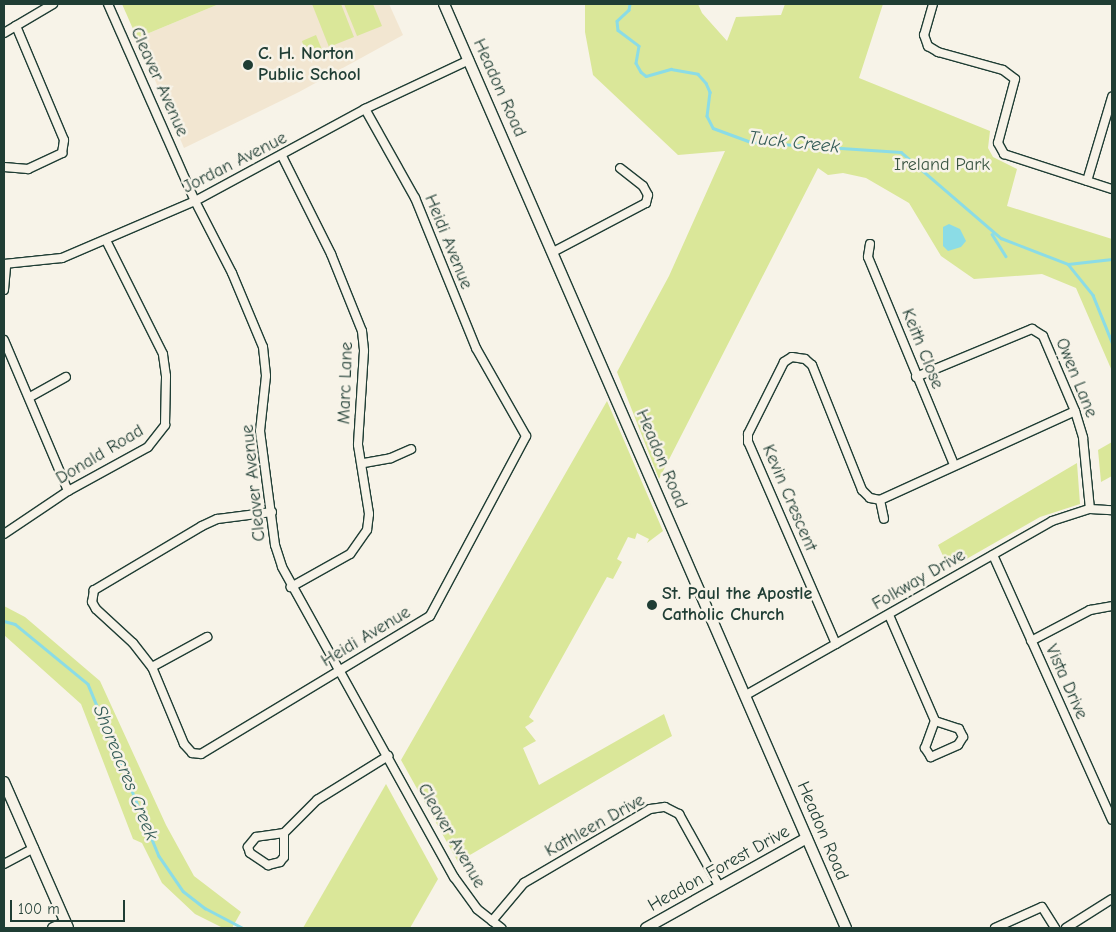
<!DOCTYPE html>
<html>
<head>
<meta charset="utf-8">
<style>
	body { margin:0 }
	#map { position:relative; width:1116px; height:932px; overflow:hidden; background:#f7f3e8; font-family:"Comic Neue",sans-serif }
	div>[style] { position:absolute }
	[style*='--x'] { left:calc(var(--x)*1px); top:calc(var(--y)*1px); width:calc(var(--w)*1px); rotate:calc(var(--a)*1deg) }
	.built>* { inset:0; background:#f2e6d1 }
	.green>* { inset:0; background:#dae799 }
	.water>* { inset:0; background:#8bdce6 }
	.stream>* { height:2.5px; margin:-1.25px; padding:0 1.25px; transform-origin:1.25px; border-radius:1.25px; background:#8bdce6 }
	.roads { filter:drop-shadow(1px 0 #1f3d34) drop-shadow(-1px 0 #1f3d34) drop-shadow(0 1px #1f3d34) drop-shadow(0 -1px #1f3d34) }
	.street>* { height:8px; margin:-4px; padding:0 4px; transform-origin:4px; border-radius:4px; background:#f7f3e8 }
	.secondary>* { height:10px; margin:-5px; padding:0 5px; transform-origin:5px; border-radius:5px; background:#f7f3e8 }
	.dots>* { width:14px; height:14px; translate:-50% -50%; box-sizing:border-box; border:2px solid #f7f3e8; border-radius:50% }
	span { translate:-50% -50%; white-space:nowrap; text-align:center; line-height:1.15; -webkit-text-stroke:5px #f7f3e8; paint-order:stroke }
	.poi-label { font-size:18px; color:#1f3d34; font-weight:700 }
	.left { translate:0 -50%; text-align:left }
	.street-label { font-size:18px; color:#1f3d34 }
	.park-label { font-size:18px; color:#3b5643 }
	.water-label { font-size:19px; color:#355d58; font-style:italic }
	.frame { position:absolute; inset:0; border:5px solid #1f3d34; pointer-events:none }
	.scale { position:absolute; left:10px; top:900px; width:115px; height:22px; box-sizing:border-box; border:2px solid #1f3d34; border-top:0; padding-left:6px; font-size:15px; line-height:18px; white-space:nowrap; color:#1f3d34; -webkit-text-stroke:4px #f7f3e8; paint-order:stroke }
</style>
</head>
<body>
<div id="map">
	<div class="built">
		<i style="clip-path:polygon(219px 4px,389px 4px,403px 35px,299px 92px,184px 148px,137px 38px)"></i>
	</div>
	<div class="green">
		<i style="clip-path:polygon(122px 4px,219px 4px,137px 38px)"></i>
		<i style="clip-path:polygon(312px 4px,341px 4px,354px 37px,329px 47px)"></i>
		<i style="clip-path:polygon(344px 4px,373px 4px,382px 26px,357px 36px)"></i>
		<i style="clip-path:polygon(585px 4px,698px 4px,702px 13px,727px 41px,736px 17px,781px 15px,785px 4px,883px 4px,859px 78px,990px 131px,988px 148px,993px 157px,1017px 169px,1007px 206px,1112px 239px,1112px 371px,1076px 288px,1042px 274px,974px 279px,941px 256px,909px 203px,866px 178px,843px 173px,828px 175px,818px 168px,659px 479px,617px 372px,669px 276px,725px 151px,678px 155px,593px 75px,585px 32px)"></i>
		<i style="clip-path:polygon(316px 35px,325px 57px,320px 60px,307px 58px,302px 41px)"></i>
		<i style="clip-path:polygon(607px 401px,663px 531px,647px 543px,649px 539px,637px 533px,635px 539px,628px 537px,617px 559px,622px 562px,613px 579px,607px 577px,529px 717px,534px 721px,525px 727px,536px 741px,523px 748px,539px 785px,664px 714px,672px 736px,458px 862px,401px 760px)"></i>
		<i style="clip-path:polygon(1112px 442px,1112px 476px,1101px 482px,1098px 450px)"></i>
		<i style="clip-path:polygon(1077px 463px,1080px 504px,1040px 517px,949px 569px,938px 545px)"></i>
		<i style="clip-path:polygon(4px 606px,25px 617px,100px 681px,166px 825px,194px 876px,241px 912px,232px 928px,223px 928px,195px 914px,162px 883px,142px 843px,133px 839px,81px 704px,4px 635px)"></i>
		<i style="clip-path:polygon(386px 784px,438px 879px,410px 928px,303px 928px)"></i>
	</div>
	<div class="water">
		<i style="clip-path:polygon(949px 224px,960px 229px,966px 241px,961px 247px,948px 251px,943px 246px,943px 227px)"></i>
	</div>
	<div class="stream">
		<i style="--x:630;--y:4;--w:6;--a:99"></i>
		<i style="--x:629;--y:10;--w:16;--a:137"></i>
		<i style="--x:617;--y:21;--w:9;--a:84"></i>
		<i style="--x:618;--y:30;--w:26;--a:37"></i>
		<i style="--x:639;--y:46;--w:17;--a:100"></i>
		<i style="--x:636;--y:63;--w:10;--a:61"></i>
		<i style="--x:641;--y:72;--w:6;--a:39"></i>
		<i style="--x:646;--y:76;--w:26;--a:-16"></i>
		<i style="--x:671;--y:69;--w:27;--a:10"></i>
		<i style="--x:698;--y:74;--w:12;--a:48"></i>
		<i style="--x:706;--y:83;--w:10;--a:66"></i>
		<i style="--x:710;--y:92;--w:24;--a:97"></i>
		<i style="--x:707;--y:116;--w:13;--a:63"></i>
		<i style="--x:713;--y:128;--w:40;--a:20.2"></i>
		<i style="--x:751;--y:142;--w:150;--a:3.8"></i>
		<i style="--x:901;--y:152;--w:132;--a:40.7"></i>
		<i style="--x:1001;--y:238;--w:72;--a:21.2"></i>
		<i style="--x:1068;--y:264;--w:44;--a:-6.5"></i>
		<i style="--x:992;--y:234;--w:26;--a:58"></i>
		<i style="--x:1068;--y:264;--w:40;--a:51"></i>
		<i style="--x:1093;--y:295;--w:51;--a:68"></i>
		<i style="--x:4;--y:621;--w:11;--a:15"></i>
		<i style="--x:15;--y:624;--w:94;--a:39.4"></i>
		<i style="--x:88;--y:684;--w:186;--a:67.6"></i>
		<i style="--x:159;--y:856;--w:42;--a:55.6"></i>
		<i style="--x:183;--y:891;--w:28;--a:38"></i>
		<i style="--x:205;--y:908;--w:43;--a:27.8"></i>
	</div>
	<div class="roads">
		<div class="street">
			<i style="--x:108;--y:4;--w:215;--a:66.2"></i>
			<i style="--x:195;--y:201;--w:81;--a:62.8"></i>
			<i style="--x:232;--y:273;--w:80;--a:67.3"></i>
			<i style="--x:263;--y:347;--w:29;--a:84"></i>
			<i style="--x:266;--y:376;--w:55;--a:96.2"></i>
			<i style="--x:260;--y:431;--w:115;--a:82.5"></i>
			<i style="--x:275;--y:545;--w:23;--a:72"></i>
			<i style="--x:282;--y:567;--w:355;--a:61"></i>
			<i style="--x:454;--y:877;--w:39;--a:54"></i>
			<i style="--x:477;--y:909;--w:31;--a:38"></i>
			<i style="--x:933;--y:4;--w:32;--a:106"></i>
			<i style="--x:924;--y:35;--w:12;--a:70"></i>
			<i style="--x:928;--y:46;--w:12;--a:31"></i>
			<i style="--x:938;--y:52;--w:67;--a:15.5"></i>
			<i style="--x:1003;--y:70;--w:15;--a:37"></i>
			<i style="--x:1015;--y:79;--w:66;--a:104.9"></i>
			<i style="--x:998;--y:143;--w:13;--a:61"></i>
			<i style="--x:1004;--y:154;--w:114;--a:18"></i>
			<i style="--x:4;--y:33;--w:57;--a:-30.6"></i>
			<i style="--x:282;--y:156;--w:110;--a:63.4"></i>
			<i style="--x:331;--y:254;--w:83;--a:68.1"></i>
			<i style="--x:362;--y:331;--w:20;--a:84"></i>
			<i style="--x:364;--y:351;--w:94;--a:93.7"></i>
			<i style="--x:358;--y:445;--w:70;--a:80.9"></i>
			<i style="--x:369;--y:514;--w:16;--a:97"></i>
			<i style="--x:367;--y:530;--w:29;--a:125"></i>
			<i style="--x:350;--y:554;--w:68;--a:150.8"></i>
			<i style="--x:4;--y:167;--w:24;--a:5"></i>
			<i style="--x:28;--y:169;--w:38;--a:-25"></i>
			<i style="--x:62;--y:153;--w:13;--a:-81"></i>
			<i style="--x:64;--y:140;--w:124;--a:-112.8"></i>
			<i style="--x:1087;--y:181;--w:88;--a:-73.4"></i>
			<i style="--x:870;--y:244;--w:13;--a:99"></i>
			<i style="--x:868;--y:257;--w:225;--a:67.5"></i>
			<i style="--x:553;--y:252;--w:105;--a:-27.8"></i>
			<i style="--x:646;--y:203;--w:8;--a:-76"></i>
			<i style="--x:648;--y:195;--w:10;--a:-119"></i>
			<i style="--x:643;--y:186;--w:29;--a:-142"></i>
			<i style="--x:4;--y:264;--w:58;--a:-5.9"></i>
			<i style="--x:62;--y:258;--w:145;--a:-23.2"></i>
			<i style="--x:195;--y:201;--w:193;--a:-28.4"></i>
			<i style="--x:365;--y:109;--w:115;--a:-25.2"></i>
			<i style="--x:4;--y:290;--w:25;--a:-85"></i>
			<i style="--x:4;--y:340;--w:164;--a:67"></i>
			<i style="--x:916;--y:377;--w:126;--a:-22.5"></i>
			<i style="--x:1032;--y:329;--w:13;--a:32"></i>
			<i style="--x:1043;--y:336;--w:82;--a:66.9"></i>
			<i style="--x:1075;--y:411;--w:28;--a:73"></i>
			<i style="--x:1083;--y:438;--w:71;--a:84.4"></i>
			<i style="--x:30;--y:397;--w:41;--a:-29.1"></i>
			<i style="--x:364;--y:463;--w:27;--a:-10"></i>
			<i style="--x:391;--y:458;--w:22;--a:-24"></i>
			<i style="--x:880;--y:500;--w:214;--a:-24.5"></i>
			<i style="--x:880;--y:500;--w:19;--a:78"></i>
			<i style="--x:272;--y:512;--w:55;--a:172.7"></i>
			<i style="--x:217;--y:519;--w:17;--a:155"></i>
			<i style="--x:202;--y:526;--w:126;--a:149.3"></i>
			<i style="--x:94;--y:590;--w:12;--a:99"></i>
			<i style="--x:92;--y:602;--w:8;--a:60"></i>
			<i style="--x:96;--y:609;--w:50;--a:42.6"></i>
			<i style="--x:133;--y:643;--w:31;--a:52"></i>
			<i style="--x:152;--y:667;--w:83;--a:67.4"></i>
			<i style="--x:184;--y:744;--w:12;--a:48"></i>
			<i style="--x:192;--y:753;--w:9;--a:6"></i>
			<i style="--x:201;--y:754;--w:267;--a:-31.1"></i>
			<i style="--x:430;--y:616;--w:204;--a:-61.9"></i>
			<i style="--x:526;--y:436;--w:101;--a:-119.6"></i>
			<i style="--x:476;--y:348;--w:162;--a:-112.1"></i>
			<i style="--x:415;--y:198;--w:102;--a:-119.3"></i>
			<i style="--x:4;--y:534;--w:77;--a:-33.9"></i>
			<i style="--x:68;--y:491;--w:91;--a:-28.8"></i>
			<i style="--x:148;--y:447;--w:28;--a:-52"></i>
			<i style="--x:165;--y:425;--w:49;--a:-88.8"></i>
			<i style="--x:166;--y:376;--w:22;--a:-98"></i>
			<i style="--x:163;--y:354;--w:127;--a:-116.6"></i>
			<i style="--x:993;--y:555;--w:290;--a:65.8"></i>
			<i style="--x:889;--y:615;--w:116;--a:66.5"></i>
			<i style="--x:935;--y:721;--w:25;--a:18"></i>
			<i style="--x:959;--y:729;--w:9;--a:63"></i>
			<i style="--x:963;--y:737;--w:9;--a:122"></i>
			<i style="--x:958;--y:745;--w:30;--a:156"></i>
			<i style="--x:931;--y:757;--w:11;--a:-124"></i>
			<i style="--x:925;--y:748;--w:29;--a:-70"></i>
			<i style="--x:1031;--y:641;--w:67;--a:-27.7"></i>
			<i style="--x:1090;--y:610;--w:22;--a:-10"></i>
			<i style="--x:836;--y:644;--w:220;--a:-113.5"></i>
			<i style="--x:748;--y:442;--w:8;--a:-90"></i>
			<i style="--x:748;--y:434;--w:80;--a:-63.4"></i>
			<i style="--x:784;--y:362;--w:9;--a:-32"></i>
			<i style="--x:792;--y:357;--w:13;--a:9"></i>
			<i style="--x:805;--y:359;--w:9;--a:41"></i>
			<i style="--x:812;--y:365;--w:135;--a:68.2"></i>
			<i style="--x:862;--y:490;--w:11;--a:45"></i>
			<i style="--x:870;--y:498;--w:10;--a:11"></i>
			<i style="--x:152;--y:667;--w:63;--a:-28.6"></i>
			<i style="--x:746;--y:695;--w:352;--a:-29.6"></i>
			<i style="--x:1052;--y:521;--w:40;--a:-18"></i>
			<i style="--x:1090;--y:509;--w:22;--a:3"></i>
			<i style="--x:284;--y:833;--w:28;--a:172"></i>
			<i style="--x:256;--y:837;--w:13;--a:129"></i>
			<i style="--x:248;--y:847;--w:6;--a:72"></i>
			<i style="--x:250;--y:853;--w:22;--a:34"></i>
			<i style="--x:268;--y:865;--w:12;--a:-14"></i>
			<i style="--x:280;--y:862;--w:6;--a:-51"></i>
			<i style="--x:284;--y:857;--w:24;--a:-90"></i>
			<i style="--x:284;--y:833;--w:47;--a:-45"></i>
			<i style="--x:317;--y:800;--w:84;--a:-31.8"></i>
			<i style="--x:4;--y:864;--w:34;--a:-28"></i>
			<i style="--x:492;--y:921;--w:50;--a:-49.9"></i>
			<i style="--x:524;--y:883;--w:146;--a:-30.4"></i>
			<i style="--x:650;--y:809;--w:15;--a:-8"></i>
			<i style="--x:665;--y:807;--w:16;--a:27"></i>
			<i style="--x:679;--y:814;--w:82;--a:60.9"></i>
			<i style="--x:995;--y:928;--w:51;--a:-24.1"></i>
			<i style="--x:1042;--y:907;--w:25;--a:58"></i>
			<i style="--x:1066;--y:928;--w:54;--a:-32.2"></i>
		</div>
		<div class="secondary">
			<i style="--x:444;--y:4;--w:1008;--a:66.49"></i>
			<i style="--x:4;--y:782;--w:159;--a:66.3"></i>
			<i style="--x:53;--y:928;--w:13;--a:-23"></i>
			<i style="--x:646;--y:928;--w:184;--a:-29.2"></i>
		</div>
	</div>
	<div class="dots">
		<i style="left:248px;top:65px;background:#1f3d34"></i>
		<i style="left:652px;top:605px;background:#1f3d34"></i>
	</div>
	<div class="poi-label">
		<span class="left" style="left:258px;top:65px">C. H. Norton<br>Public School</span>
		<span class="left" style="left:662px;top:605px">St. Paul the Apostle<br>Catholic Church</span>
	</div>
	<div class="street-label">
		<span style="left:159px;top:82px;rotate:66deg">Cleaver Avenue</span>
		<span style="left:499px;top:88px;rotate:66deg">Headon Road</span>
		<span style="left:235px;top:163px;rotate:-27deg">Jordan Avenue</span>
		<span style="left:448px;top:242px;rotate:68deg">Heidi Avenue</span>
		<span style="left:922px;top:349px;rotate:68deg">Keith Close</span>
		<span style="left:1076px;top:378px;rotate:68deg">Owen Lane</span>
		<span style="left:346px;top:383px;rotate:-88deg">Marc Lane</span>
		<span style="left:100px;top:455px;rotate:-31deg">Donald Road</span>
		<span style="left:661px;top:459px;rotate:67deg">Headon Road</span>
		<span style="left:254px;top:483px;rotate:-96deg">Cleaver Avenue</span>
		<span style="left:789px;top:498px;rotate:67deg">Kevin Crescent</span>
		<span style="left:919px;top:580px;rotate:-30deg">Folkway Drive</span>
		<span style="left:366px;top:637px;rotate:-31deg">Heidi Avenue</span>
		<span style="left:1066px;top:682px;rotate:66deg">Vista Drive</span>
		<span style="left:595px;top:826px;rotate:-29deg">Kathleen Drive</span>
		<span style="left:822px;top:831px;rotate:67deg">Headon Road</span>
		<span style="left:451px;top:836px;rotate:60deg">Cleaver Avenue</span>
		<span style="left:719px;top:869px;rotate:-29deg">Headon Forest Drive</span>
	</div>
	<div class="park-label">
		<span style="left:942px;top:165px">Ireland Park</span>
	</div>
	<div class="water-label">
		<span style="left:794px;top:143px;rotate:6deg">Tuck Creek</span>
		<span style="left:125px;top:773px;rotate:68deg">Shoreacres Creek</span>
	</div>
	<div class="frame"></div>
	<div class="scale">100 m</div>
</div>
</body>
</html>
